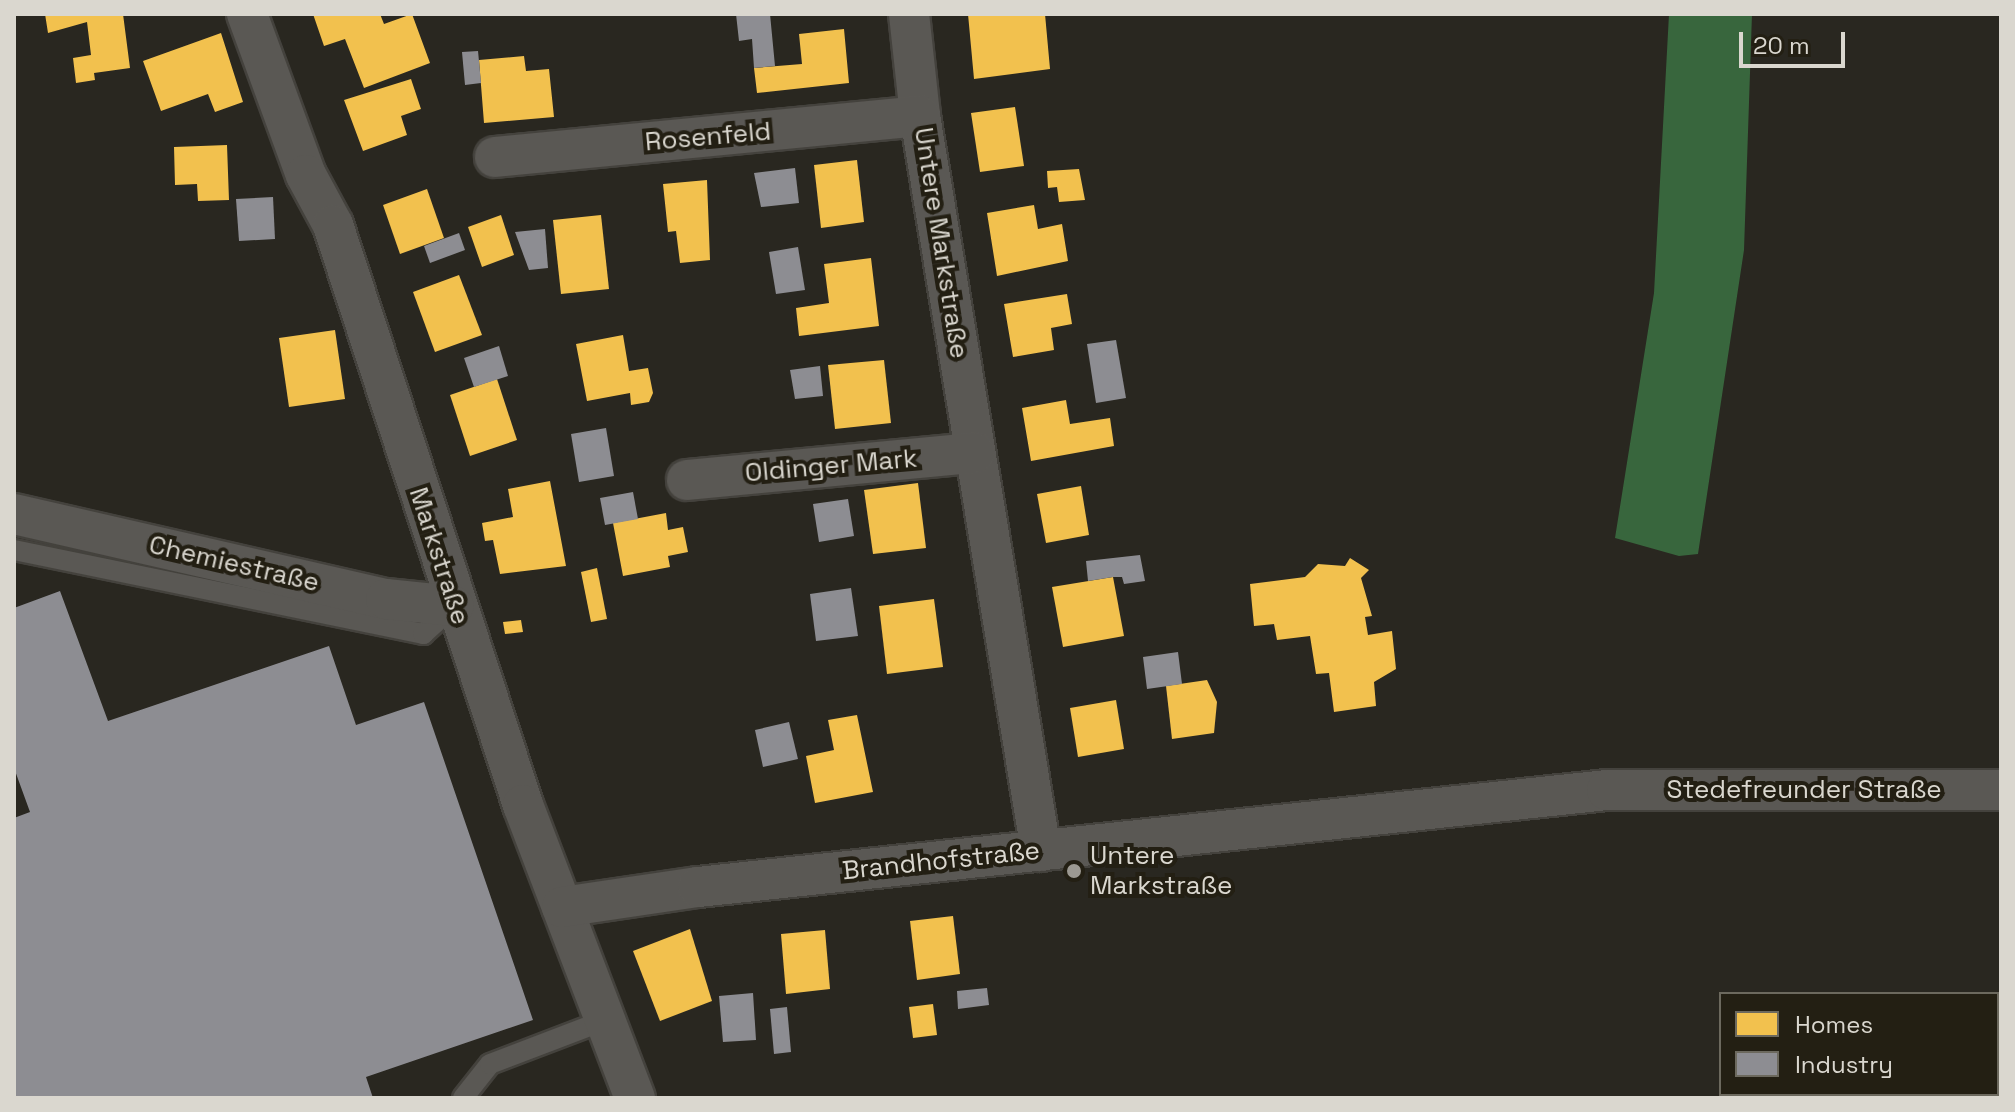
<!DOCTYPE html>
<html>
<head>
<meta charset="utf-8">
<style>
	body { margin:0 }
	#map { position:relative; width:2015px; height:1112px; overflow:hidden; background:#292720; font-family:"Space Grotesk",sans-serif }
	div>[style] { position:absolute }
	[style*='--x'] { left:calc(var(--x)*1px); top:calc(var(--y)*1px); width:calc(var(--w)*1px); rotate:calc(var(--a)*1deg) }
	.forest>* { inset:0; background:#38663d }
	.homes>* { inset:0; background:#f2c14e }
	.industry>* { inset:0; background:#8d8d92 }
	.roads { filter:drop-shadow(2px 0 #44423d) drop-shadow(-2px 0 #44423d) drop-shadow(0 2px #44423d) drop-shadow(0 -2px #44423d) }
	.lane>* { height:20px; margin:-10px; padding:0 10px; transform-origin:10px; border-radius:10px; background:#5a5854 }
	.street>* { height:40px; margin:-20px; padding:0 20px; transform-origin:20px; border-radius:20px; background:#5a5854 }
	.dots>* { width:22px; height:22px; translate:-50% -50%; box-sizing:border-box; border:4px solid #231f13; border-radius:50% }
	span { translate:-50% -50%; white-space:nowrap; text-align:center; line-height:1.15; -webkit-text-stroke:8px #231f13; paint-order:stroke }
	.street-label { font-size:26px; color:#dad7cf }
	.poi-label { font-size:26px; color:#dad7cf }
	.left { translate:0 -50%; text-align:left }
	.frame { position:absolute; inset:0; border:16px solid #dad7cf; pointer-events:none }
	.legend { position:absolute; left:1719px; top:992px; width:280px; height:104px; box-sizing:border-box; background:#231f13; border:2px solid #6c695e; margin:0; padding:10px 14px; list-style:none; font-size:24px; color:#dad7cf }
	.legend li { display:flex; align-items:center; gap:16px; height:40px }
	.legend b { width:40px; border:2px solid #6c695e }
	.scale { position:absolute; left:1739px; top:32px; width:106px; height:36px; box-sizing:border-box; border:4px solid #dad7cf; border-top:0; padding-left:10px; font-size:24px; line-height:28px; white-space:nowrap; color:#dad7cf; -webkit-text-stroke:6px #231f13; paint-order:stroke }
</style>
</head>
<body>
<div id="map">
	<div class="forest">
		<i style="clip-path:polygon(1669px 14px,1752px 14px,1744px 250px,1698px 554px,1679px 556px,1615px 538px,1654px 293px)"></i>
	</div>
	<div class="homes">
		<i style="clip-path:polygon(45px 14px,123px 14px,130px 68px,94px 73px,95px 80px,76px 83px,73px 58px,91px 55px,87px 22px,48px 33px)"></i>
		<i style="clip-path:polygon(313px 14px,380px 14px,384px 24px,412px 14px,430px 63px,364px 88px,345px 39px,324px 46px)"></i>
		<i style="clip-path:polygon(968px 14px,1045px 14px,1050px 69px,974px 79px)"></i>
		<i style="clip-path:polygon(844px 29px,849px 83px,757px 93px,754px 68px,802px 64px,799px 34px)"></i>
		<i style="clip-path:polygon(221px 33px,243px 102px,215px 112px,208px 94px,161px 111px,143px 61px)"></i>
		<i style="clip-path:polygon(524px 56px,526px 71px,549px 69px,554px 117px,484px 123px,479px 60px)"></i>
		<i style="clip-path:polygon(411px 79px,421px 109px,401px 116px,407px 135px,363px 151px,344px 100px)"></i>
		<i style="clip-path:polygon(1015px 107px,1024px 166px,980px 172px,971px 113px)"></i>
		<i style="clip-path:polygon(227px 145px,229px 200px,198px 201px,197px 184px,175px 185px,174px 147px)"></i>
		<i style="clip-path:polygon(857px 160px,864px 222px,821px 228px,814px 165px)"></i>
		<i style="clip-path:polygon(1079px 169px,1085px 200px,1059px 202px,1057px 187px,1048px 188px,1047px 171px)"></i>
		<i style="clip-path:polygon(707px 180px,710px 260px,680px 263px,676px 231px,668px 232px,663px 184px)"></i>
		<i style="clip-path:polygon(427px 189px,444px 238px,400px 254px,383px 205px)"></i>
		<i style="clip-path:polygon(1034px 205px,1038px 229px,1062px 224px,1068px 261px,997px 276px,987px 213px)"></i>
		<i style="clip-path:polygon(501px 215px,514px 255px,482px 267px,468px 227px)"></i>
		<i style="clip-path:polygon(601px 215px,609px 289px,561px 294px,553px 220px)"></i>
		<i style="clip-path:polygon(871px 258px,879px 326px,799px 336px,796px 308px,829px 303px,824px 264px)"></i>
		<i style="clip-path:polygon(459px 275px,482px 335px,435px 352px,413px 292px)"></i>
		<i style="clip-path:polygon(1067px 294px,1072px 324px,1051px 328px,1054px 350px,1013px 357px,1004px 304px)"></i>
		<i style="clip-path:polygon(335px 330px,345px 399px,289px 407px,279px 338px)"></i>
		<i style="clip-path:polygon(623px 335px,629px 371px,648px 368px,653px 393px,649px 402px,631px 405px,630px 393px,587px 401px,576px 344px)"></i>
		<i style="clip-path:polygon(884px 360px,891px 423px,835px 429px,828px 365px)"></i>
		<i style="clip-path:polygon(497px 379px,517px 440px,470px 456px,450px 395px)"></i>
		<i style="clip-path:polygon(1066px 400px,1070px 424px,1110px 418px,1114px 446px,1031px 461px,1022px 408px)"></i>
		<i style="clip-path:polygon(550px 481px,566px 566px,500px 574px,493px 540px,485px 541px,482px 523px,513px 517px,508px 489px)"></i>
		<i style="clip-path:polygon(918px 483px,926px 548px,873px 554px,864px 490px)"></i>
		<i style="clip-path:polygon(1081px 486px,1089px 535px,1046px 543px,1037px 494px)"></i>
		<i style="clip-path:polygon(666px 513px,668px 530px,683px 527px,688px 552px,668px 556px,670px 567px,623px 576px,613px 523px)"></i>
		<i style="clip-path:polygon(1350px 558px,1369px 570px,1361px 578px,1372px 616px,1365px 617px,1368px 635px,1392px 631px,1396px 669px,1374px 682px,1376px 706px,1334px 712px,1329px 673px,1316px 674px,1310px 636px,1277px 640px,1274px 624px,1254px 626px,1250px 584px,1305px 577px,1318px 564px,1345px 566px)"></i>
		<i style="clip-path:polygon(597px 568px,607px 619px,591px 622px,581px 572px)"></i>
		<i style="clip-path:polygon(1113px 577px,1124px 636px,1063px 647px,1052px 587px)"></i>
		<i style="clip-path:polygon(934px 599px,943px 667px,887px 674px,879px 606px)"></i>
		<i style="clip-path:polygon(521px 620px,523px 632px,505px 634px,503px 622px)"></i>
		<i style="clip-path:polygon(1207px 680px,1217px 702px,1214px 733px,1172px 739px,1166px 686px)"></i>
		<i style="clip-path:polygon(1116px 700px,1124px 749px,1078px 757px,1070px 708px)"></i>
		<i style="clip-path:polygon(857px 715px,873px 792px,815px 803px,806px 756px,834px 750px,828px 720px)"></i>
		<i style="clip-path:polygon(953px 916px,960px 974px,917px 980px,910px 921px)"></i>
		<i style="clip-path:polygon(690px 929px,712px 1001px,660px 1021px,633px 951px)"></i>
		<i style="clip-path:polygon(825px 930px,830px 989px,786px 994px,781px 934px)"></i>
		<i style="clip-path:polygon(933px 1004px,937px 1035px,913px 1038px,909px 1007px)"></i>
	</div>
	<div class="industry">
		<i style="clip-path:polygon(736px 14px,770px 14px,775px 66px,754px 68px,752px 39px,739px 41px)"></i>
		<i style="clip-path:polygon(478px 51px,481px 83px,465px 85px,462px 52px)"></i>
		<i style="clip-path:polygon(795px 168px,799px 203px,761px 207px,754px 173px)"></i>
		<i style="clip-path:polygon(273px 197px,275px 239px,239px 241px,236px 199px)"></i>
		<i style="clip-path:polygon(545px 229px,548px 268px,529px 270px,515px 232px)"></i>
		<i style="clip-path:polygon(459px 233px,465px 250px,430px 263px,424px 246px)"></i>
		<i style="clip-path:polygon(798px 247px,805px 290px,776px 294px,769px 252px)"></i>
		<i style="clip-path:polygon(1116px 340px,1126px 398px,1096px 403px,1087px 344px)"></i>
		<i style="clip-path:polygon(499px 346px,508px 376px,474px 387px,464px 358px)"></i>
		<i style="clip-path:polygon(820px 366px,823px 396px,795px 399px,790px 370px)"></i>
		<i style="clip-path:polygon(606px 428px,614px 476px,579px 482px,571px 434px)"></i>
		<i style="clip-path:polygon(633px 492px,638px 519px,605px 525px,600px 498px)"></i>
		<i style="clip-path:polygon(848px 499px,854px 536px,819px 542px,813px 504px)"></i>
		<i style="clip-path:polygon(1140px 555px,1145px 581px,1124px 584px,1122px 577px,1113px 577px,1088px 581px,1086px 561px)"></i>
		<i style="clip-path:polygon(851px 588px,858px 636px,816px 641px,810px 594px)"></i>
		<i style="clip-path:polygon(60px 591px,108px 721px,329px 646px,356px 725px,424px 702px,533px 1020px,366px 1077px,373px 1098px,14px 1098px,14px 818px,30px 812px,14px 768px,14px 608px)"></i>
		<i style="clip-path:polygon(1178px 652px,1182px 684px,1147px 689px,1143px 657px)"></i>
		<i style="clip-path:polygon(789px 722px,798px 759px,763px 767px,755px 730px)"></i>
		<i style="clip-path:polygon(987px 988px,989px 1005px,958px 1009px,957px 991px)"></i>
		<i style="clip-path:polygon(753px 993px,756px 1040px,723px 1042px,719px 996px)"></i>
		<i style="clip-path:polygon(787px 1007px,791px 1052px,774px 1054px,770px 1009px)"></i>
	</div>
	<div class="roads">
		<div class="lane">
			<i style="--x:14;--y:550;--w:418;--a:11.6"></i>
			<i style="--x:423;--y:634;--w:42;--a:-42.1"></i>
			<i style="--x:463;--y:1098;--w:43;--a:-51.5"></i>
			<i style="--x:490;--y:1064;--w:123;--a:-20.9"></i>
		</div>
		<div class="street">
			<i style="--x:247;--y:14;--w:171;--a:69.9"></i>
			<i style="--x:306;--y:175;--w:57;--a:61.6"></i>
			<i style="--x:333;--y:225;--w:610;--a:71.86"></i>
			<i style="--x:523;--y:805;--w:314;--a:69.1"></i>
			<i style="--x:909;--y:14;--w:103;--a:83.8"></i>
			<i style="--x:920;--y:116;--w:745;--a:80.65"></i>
			<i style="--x:495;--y:157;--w:427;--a:-5.5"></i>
			<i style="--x:687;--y:480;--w:289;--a:-5.4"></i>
			<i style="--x:14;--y:514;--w:382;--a:12.9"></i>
			<i style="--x:386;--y:599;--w:68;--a:5.9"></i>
			<i style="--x:562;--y:907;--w:137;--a:-8.4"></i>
			<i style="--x:698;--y:887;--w:914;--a:-6.09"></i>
			<i style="--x:1607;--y:790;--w:394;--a:0"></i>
		</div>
	</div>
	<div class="dots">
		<i style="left:1074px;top:871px;background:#9c9992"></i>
	</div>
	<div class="street-label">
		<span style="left:708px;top:137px;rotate:-5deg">Rosenfeld</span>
		<span style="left:941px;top:243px;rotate:81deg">Untere Markstraße</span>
		<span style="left:831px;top:466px;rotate:-5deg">Oldinger Mark</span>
		<span style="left:439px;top:556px;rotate:72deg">Markstraße</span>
		<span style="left:234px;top:564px;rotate:13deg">Chemiestraße</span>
		<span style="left:1804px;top:790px">Stedefreunder Straße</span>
		<span style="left:941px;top:861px;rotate:-6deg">Brandhofstraße</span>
	</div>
	<div class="poi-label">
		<span class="left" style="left:1090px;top:871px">Untere<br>Markstraße</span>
	</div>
	<div class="frame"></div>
	<ul class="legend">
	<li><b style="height:22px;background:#f2c14e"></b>Homes</li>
	<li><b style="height:22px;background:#8d8d92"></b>Industry</li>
	</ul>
	<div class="scale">20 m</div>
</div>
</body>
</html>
